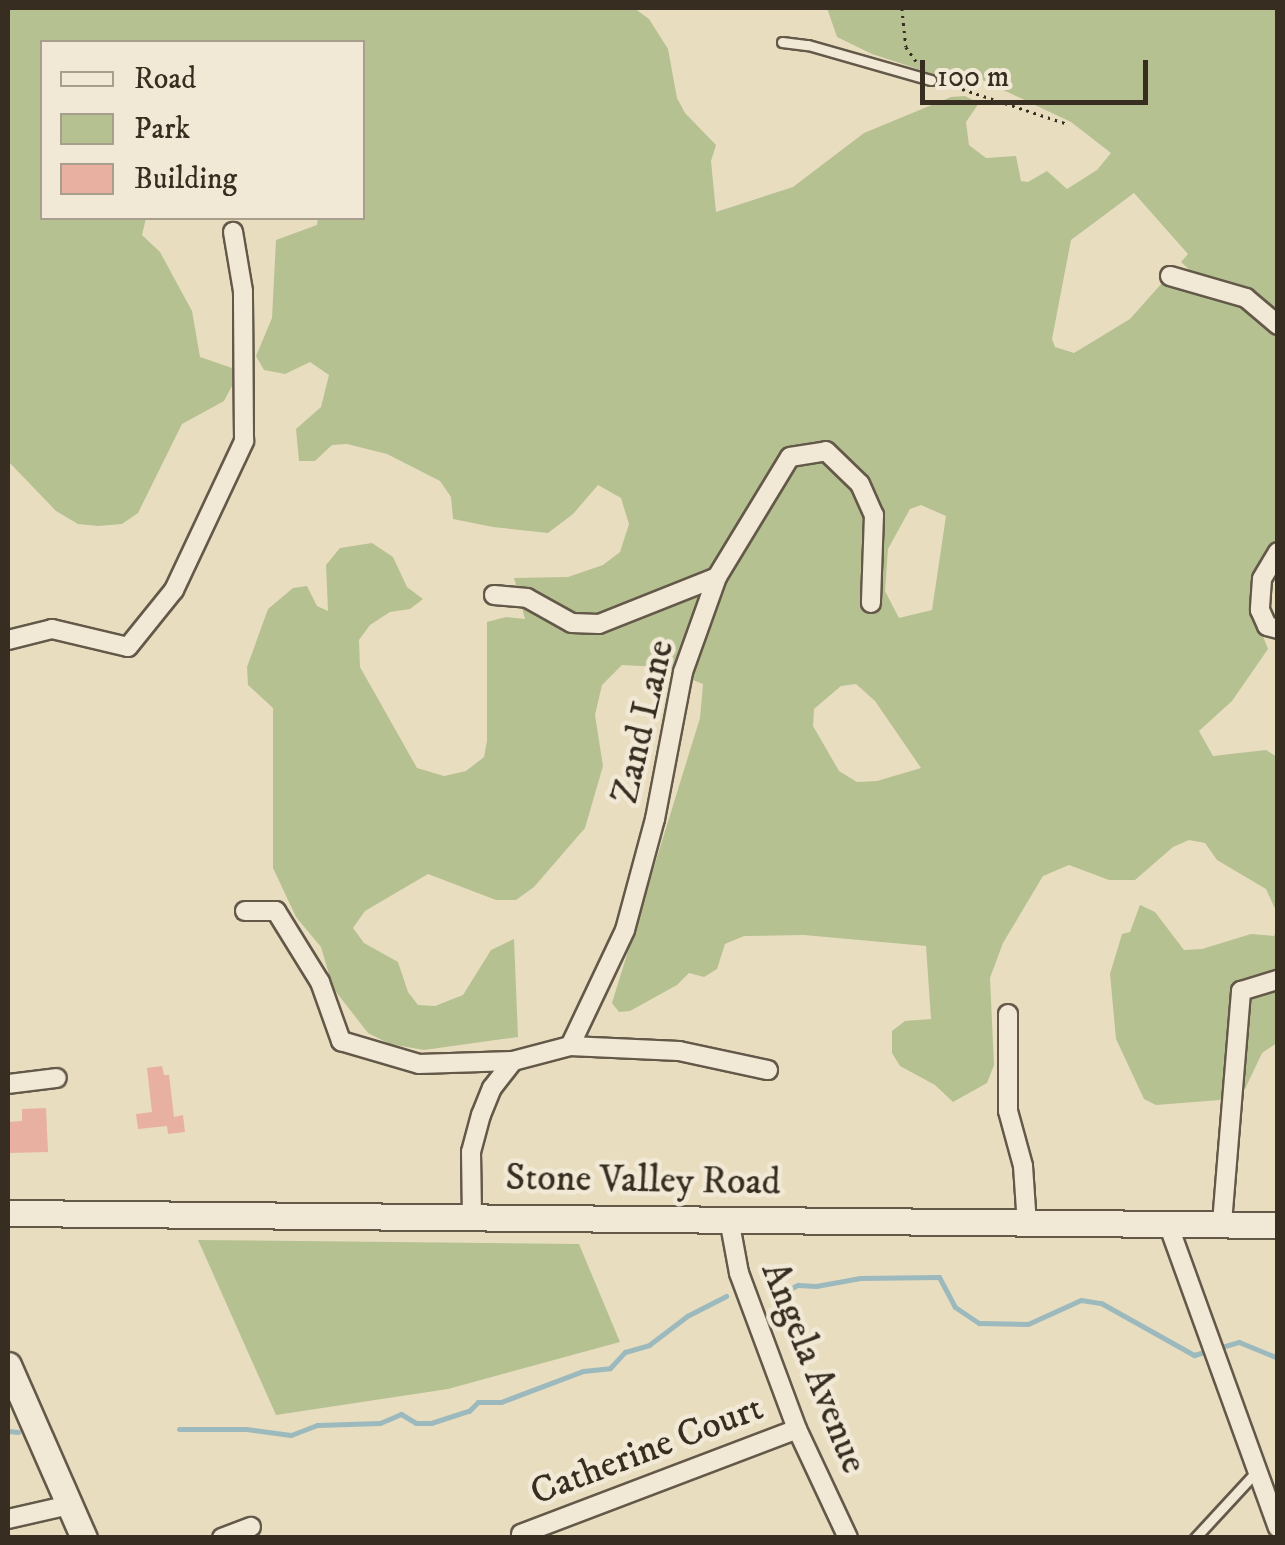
<!DOCTYPE html>
<html>
<head>
<meta charset="utf-8">
<style>
	body { margin:0 }
	#map { position:relative; width:1285px; height:1545px; overflow:hidden; background:#e9ddc0; font-family:"IM FELL DW Pica",serif }
	div>[style] { position:absolute }
	[style*='--x'] { left:calc(var(--x)*1px); top:calc(var(--y)*1px); width:calc(var(--w)*1px); rotate:calc(var(--a)*1deg) }
	.green>* { inset:0; background:#b6c192 }
	.stream>* { height:5px; margin:-2.5px; padding:0 2.5px; transform-origin:2.5px; border-radius:2.5px; background:#9cb9bd }
	.building>* { inset:0; background:#e7b0a0 }
	.path>* { height:2.5px; margin-top:-1.25px; transform-origin:0; background:repeating-linear-gradient(90deg,#372d21 0 2.5px,transparent 0 7.5px) }
	.roads { filter:drop-shadow(2px 0 #645949) drop-shadow(-2px 0 #645949) drop-shadow(0 2px #645949) drop-shadow(0 -2px #645949) }
	.lane>* { height:9px; margin:-4.5px; padding:0 4.5px; transform-origin:4.5px; border-radius:4.5px; background:#f1e9d6 }
	.street>* { height:18px; margin:-9px; padding:0 9px; transform-origin:9px; border-radius:9px; background:#f1e9d6 }
	.secondary>* { height:25px; margin:-12.5px; padding:0 12.5px; transform-origin:12.5px; border-radius:12.5px; background:#f1e9d6 }
	span { translate:-50% -50%; white-space:nowrap; text-align:center; line-height:1.15; -webkit-text-stroke:9px #f1e9d6; paint-order:stroke }
	.street-label { font-size:38px; color:#372d21 }
	.frame { position:absolute; inset:0; border:10px solid #372d21; pointer-events:none }
	.legend { position:absolute; left:40px; top:40px; width:325px; height:180px; box-sizing:border-box; background:#f1e9d6; border:2px solid #a79e8e; margin:0; padding:12px 18px; list-style:none; font-size:30px; color:#372d21 }
	.legend li { display:flex; align-items:center; gap:20px; height:50px }
	.legend b { width:50px; border:2px solid #a79e8e }
	.scale { position:absolute; left:920px; top:60px; width:228px; height:45px; box-sizing:border-box; border:5px solid #372d21; border-top:0; padding-left:12px; font-size:30px; line-height:35px; white-space:nowrap; color:#372d21; -webkit-text-stroke:8px #f1e9d6; paint-order:stroke }
</style>
</head>
<body>
<div id="map">
	<div class="green">
		<i style="clip-path:polygon(evenodd,8px 8px,634px 8px,649px 19px,668px 49px,677px 98px,685px 113px,716px 145px,711px 161px,716px 212px,793px 187px,864px 133px,951px 97px,965px 96px,979px 103px,966px 122px,969px 145px,986px 158px,1016px 156px,1021px 181px,1028px 182px,1047px 171px,1067px 189px,1097px 170px,1111px 153px,1071px 122px,976px 77px,970px 86px,872px 54px,837px 37px,827px 8px,1277px 8px,1277px 315px,1196px 276px,1181px 262px,1188px 254px,1134px 193px,1071px 240px,1052px 339px,1055px 347px,1074px 353px,1130px 319px,1162px 283px,1202px 292px,1251px 310px,1277px 335px,1277px 537px,1257px 571px,1255px 616px,1268px 649px,1232px 701px,1199px 731px,1213px 756px,1266px 750px,1277px 757px,1277px 913px,1266px 889px,1217px 860px,1205px 843px,1189px 840px,1173px 847px,1135px 880px,1109px 880px,1069px 865px,1043px 876px,1003px 943px,990px 978px,994px 1065px,987px 1083px,953px 1102px,935px 1085px,900px 1066px,892px 1053px,892px 1031px,905px 1021px,931px 1019px,926px 946px,804px 935px,744px 936px,725px 944px,717px 969px,704px 977px,689px 973px,677px 985px,630px 1011px,619px 1012px,612px 1003px,700px 718px,703px 684px,660px 667px,622px 665px,602px 685px,595px 715px,603px 766px,585px 828px,534px 887px,516px 900px,496px 900px,428px 874px,365px 911px,353px 928px,364px 943px,398px 962px,408px 992px,418px 1005px,435px 1006px,463px 995px,491px 950px,514px 939px,518px 1037px,424px 1050px,390px 1044px,368px 1033px,333px 988px,321px 947px,296px 917px,273px 868px,273px 708px,248px 685px,247px 667px,268px 609px,293px 588px,307px 586px,317px 606px,328px 611px,326px 565px,340px 548px,372px 543px,393px 557px,407px 587px,423px 599px,410px 609px,390px 612px,370px 625px,359px 640px,360px 667px,417px 768px,444px 776px,466px 771px,484px 757px,487px 741px,487px 622px,506px 617px,525px 619px,514px 578px,568px 577px,603px 565px,620px 552px,629px 524px,621px 498px,598px 485px,573px 514px,548px 533px,493px 527px,453px 519px,451px 497px,440px 481px,387px 454px,347px 444px,332px 445px,315px 461px,299px 461px,296px 429px,321px 407px,329px 375px,310px 362px,285px 374px,264px 370px,256px 356px,272px 318px,276px 240px,317px 225px,318px 218px,362px 218px,362px 42px,42px 42px,42px 218px,146px 218px,142px 235px,160px 252px,192px 311px,200px 357px,232px 368px,232px 386px,224px 401px,182px 424px,138px 513px,122px 524px,98px 526px,78px 524px,56px 511px,8px 461px,8px 8px,921px 505px,946px 516px,932px 610px,899px 618px,885px 591px,888px 549px,910px 509px,921px 505px,8px 8px,856px 684px,875px 701px,921px 768px,877px 781px,857px 782px,839px 771px,813px 726px,814px 709px,841px 686px,856px 684px)"></i>
		<i style="clip-path:polygon(1140px 905px,1155px 912px,1184px 950px,1202px 949px,1251px 934px,1274px 936px,1277px 931px,1277px 1043px,1262px 1053px,1245px 1089px,1220px 1100px,1156px 1105px,1144px 1099px,1116px 1039px,1110px 974px,1122px 934px,1130px 932px)"></i>
		<i style="clip-path:polygon(198px 1240px,579px 1244px,620px 1342px,448px 1389px,276px 1415px)"></i>
	</div>
	<div class="stream">
		<i style="--x:769;--y:1291;--w:13;--a:9"></i>
		<i style="--x:782;--y:1293;--w:18;--a:-27"></i>
		<i style="--x:798;--y:1285;--w:18;--a:3"></i>
		<i style="--x:816;--y:1286;--w:45;--a:-10.3"></i>
		<i style="--x:860;--y:1278;--w:79;--a:-0.7"></i>
		<i style="--x:939;--y:1277;--w:34;--a:62"></i>
		<i style="--x:955;--y:1307;--w:29;--a:34"></i>
		<i style="--x:979;--y:1323;--w:49;--a:1.2"></i>
		<i style="--x:1028;--y:1324;--w:58;--a:-24.4"></i>
		<i style="--x:1081;--y:1300;--w:20;--a:9"></i>
		<i style="--x:1101;--y:1303;--w:107;--a:29.2"></i>
		<i style="--x:1194;--y:1355;--w:47;--a:-16.1"></i>
		<i style="--x:1239;--y:1342;--w:42;--a:22.3"></i>
		<i style="--x:179;--y:1429;--w:67;--a:0"></i>
		<i style="--x:246;--y:1429;--w:45;--a:7.6"></i>
		<i style="--x:291;--y:1435;--w:28;--a:-21"></i>
		<i style="--x:317;--y:1425;--w:63;--a:-1.8"></i>
		<i style="--x:380;--y:1423;--w:23;--a:-23"></i>
		<i style="--x:401;--y:1414;--w:17;--a:31"></i>
		<i style="--x:416;--y:1423;--w:15;--a:0"></i>
		<i style="--x:431;--y:1423;--w:40;--a:-18"></i>
		<i style="--x:469;--y:1411;--w:13;--a:-45"></i>
		<i style="--x:478;--y:1402;--w:23;--a:0"></i>
		<i style="--x:501;--y:1402;--w:88;--a:-20.7"></i>
		<i style="--x:583;--y:1371;--w:27;--a:-6"></i>
		<i style="--x:610;--y:1368;--w:22;--a:-47"></i>
		<i style="--x:625;--y:1352;--w:25;--a:-16"></i>
		<i style="--x:649;--y:1345;--w:48;--a:-37.3"></i>
		<i style="--x:687;--y:1316;--w:44;--a:-27.1"></i>
		<i style="--x:8;--y:1431;--w:10;--a:6"></i>
	</div>
	<div class="building">
		<i style="clip-path:polygon(162px 1066px,164px 1075px,169px 1075px,174px 1117px,183px 1115px,185px 1132px,168px 1134px,167px 1126px,138px 1129px,136px 1114px,152px 1112px,147px 1068px)"></i>
		<i style="clip-path:polygon(46px 1108px,48px 1152px,8px 1153px,8px 1122px,22px 1121px,22px 1109px)"></i>
	</div>
	<div class="path">
		<i style="--x:902;--y:8;--w:39;--a:84"></i>
		<i style="--x:906;--y:47;--w:19;--a:54"></i>
		<i style="--x:941;--y:82;--w:134;--a:18.3"></i>
	</div>
	<div class="roads">
		<div class="lane">
			<i style="--x:782;--y:42;--w:26;--a:7"></i>
			<i style="--x:808;--y:45;--w:128;--a:15.9"></i>
			<i style="--x:1195;--y:1538;--w:88;--a:-47.3"></i>
		</div>
		<div class="street">
			<i style="--x:1170;--y:276;--w:79;--a:16.1"></i>
			<i style="--x:1246;--y:298;--w:42;--a:40.2"></i>
			<i style="--x:1278;--y:552;--w:31;--a:121"></i>
			<i style="--x:1262;--y:579;--w:31;--a:94"></i>
			<i style="--x:1260;--y:610;--w:17;--a:66"></i>
			<i style="--x:1267;--y:626;--w:11;--a:15"></i>
			<i style="--x:494;--y:595;--w:33;--a:5"></i>
			<i style="--x:527;--y:598;--w:51;--a:29.1"></i>
			<i style="--x:572;--y:623;--w:27;--a:2"></i>
			<i style="--x:599;--y:624;--w:127;--a:-21.7"></i>
			<i style="--x:8;--y:640;--w:45;--a:-14"></i>
			<i style="--x:52;--y:629;--w:78;--a:13.3"></i>
			<i style="--x:128;--y:647;--w:73;--a:-51.1"></i>
			<i style="--x:174;--y:590;--w:165;--a:-64.8"></i>
			<i style="--x:244;--y:441;--w:150;--a:-90.4"></i>
			<i style="--x:243;--y:291;--w:60;--a:-99.6"></i>
			<i style="--x:245;--y:911;--w:31;--a:0"></i>
			<i style="--x:276;--y:911;--w:84;--a:58.2"></i>
			<i style="--x:320;--y:982;--w:63;--a:70.4"></i>
			<i style="--x:341;--y:1041;--w:81;--a:16.4"></i>
			<i style="--x:419;--y:1064;--w:94;--a:-1.8"></i>
			<i style="--x:1008;--y:1014;--w:97;--a:90"></i>
			<i style="--x:1008;--y:1111;--w:57;--a:74.7"></i>
			<i style="--x:1023;--y:1166;--w:58;--a:86.1"></i>
			<i style="--x:570;--y:1046;--w:128;--a:-64.6"></i>
			<i style="--x:625;--y:930;--w:115;--a:-74.9"></i>
			<i style="--x:655;--y:819;--w:150;--a:-79.2"></i>
			<i style="--x:683;--y:672;--w:101;--a:-70.3"></i>
			<i style="--x:717;--y:577;--w:140;--a:-58.7"></i>
			<i style="--x:790;--y:457;--w:36;--a:-9"></i>
			<i style="--x:826;--y:451;--w:47;--a:44.1"></i>
			<i style="--x:860;--y:484;--w:34;--a:66"></i>
			<i style="--x:874;--y:515;--w:88;--a:92"></i>
			<i style="--x:8;--y:1084;--w:49;--a:-7"></i>
			<i style="--x:472;--y:1216;--w:64;--a:-90.9"></i>
			<i style="--x:471;--y:1152;--w:38;--a:-75"></i>
			<i style="--x:481;--y:1115;--w:29;--a:-68"></i>
			<i style="--x:492;--y:1088;--w:34;--a:-52"></i>
			<i style="--x:513;--y:1061;--w:59;--a:-14.7"></i>
			<i style="--x:570;--y:1046;--w:109;--a:2.6"></i>
			<i style="--x:679;--y:1051;--w:91;--a:12.1"></i>
			<i style="--x:729;--y:1219;--w:55;--a:79.5"></i>
			<i style="--x:739;--y:1273;--w:166;--a:69.6"></i>
			<i style="--x:797;--y:1429;--w:120;--a:64.9"></i>
			<i style="--x:1222;--y:1223;--w:233;--a:-85.3"></i>
			<i style="--x:1241;--y:991;--w:39;--a:-17"></i>
			<i style="--x:1168;--y:1224;--w:323;--a:70.1"></i>
			<i style="--x:8;--y:1519;--w:63;--a:-12.9"></i>
			<i style="--x:521;--y:1534;--w:295;--a:-20.8"></i>
			<i style="--x:222;--y:1538;--w:31;--a:-21"></i>
		</div>
		<div class="secondary">
			<i style="--x:8;--y:1213;--w:1270;--a:0.54"></i>
			<i style="--x:8;--y:1365;--w:189;--a:66.3"></i>
		</div>
	</div>
	<div class="street-label">
		<span style="left:644px;top:722px;rotate:-77deg">Zand Lane</span>
		<span style="left:643px;top:1181px;rotate:1deg">Stone Valley Road</span>
		<span style="left:813px;top:1368px;rotate:68deg">Angela Avenue</span>
		<span style="left:647px;top:1451px;rotate:-21deg">Catherine Court</span>
	</div>
	<div class="frame"></div>
	<ul class="legend">
	<li><b style="height:12px;background:#f1e9d6"></b>Road</li>
	<li><b style="height:28px;background:#b6c192"></b>Park</li>
	<li><b style="height:28px;background:#e7b0a0"></b>Building</li>
	</ul>
	<div class="scale">100 m</div>
</div>
</body>
</html>
